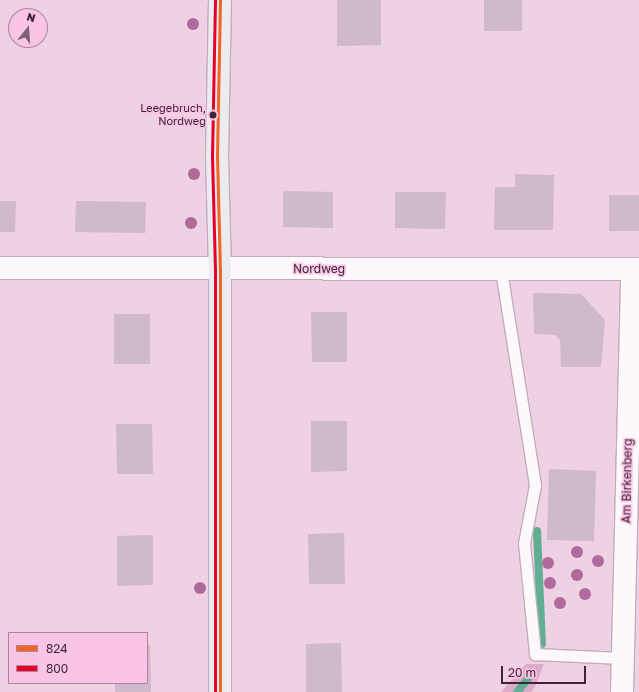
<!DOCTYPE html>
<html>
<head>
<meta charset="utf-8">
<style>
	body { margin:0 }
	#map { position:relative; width:639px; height:692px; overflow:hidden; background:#eed1e2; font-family:"Golos Text",sans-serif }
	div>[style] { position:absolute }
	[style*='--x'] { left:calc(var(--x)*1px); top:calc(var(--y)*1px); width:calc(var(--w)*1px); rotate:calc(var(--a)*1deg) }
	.green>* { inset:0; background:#dfabcb }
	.stream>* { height:8px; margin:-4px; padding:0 4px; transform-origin:4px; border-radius:4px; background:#61af92 }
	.building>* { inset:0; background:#cfb9ca }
	.roads { filter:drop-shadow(1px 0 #c4acba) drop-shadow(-1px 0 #c4acba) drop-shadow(0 1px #c4acba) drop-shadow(0 -1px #c4acba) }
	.lane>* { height:11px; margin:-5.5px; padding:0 5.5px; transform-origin:5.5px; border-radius:5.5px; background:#fcf8fb }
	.street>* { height:22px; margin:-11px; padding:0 11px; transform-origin:11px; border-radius:11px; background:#fcf8fb }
	.secondary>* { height:22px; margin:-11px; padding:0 11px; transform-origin:11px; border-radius:11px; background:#ecebef }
	.bus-1>* { height:3px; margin:-1.5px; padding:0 1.5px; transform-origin:1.5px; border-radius:1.5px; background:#f26522 }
	.bus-2>* { height:3px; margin:-1.5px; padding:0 1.5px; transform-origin:1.5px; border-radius:1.5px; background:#e4002b }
	.trees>* { width:12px; height:12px; margin:-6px; border-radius:50%; background:#b06a9c }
	.dots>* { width:11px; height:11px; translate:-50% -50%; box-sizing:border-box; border:2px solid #fac5e5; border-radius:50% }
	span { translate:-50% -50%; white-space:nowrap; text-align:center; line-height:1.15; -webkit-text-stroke:3px #fac5e5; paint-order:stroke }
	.bus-label { font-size:11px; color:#3f2636 }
	.right { translate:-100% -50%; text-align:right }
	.street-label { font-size:12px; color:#3f2636 }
	.legend { position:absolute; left:8px; top:632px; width:140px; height:52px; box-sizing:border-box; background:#fac5e5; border:1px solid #af859f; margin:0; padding:5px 7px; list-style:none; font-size:12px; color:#3f2636 }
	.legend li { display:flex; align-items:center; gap:8px; height:20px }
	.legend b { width:20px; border:1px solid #af859f }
	.north { position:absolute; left:8px; top:8px; width:40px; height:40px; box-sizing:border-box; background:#fac5e5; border:1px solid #af859f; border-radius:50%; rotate:17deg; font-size:11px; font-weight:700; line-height:16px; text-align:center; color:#3f2636 }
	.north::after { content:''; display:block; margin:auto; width:14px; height:18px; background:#7c6272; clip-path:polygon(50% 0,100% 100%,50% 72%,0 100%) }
	.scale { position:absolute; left:501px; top:666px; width:85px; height:18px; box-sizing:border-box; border:2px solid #3f2636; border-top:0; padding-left:5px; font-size:12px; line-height:14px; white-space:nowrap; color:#3f2636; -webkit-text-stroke:3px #fac5e5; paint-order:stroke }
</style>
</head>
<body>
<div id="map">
	<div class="green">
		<i style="clip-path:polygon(526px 664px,544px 664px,535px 687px,531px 692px,501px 692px)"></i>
	</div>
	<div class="stream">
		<i style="--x:537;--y:531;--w:113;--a:87.5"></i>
		<i style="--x:517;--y:692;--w:16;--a:-50"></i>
	</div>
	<div class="building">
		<i style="clip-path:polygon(337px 0,381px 0,381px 45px,337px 46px)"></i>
		<i style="clip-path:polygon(484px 0,522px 0,522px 31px,484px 31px)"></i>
		<i style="clip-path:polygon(515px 174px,554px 175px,553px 230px,494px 230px,495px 187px,515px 187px)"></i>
		<i style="clip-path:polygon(283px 191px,333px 192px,333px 228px,283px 227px)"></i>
		<i style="clip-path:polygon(395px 192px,446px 192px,445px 229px,395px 228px)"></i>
		<i style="clip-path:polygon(609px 195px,639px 195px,639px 231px,609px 231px)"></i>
		<i style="clip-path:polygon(0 201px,16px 201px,15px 232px,0 232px)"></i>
		<i style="clip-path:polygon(76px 201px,146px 202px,145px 233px,75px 232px)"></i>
		<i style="clip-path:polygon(533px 293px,581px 294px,605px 320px,601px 367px,561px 367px,560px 340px,555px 335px,534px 334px)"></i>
		<i style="clip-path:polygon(311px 312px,347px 312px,347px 362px,312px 362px)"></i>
		<i style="clip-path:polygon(114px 314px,150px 314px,150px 364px,114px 364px)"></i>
		<i style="clip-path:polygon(311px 421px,347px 421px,347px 471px,311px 472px)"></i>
		<i style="clip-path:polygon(116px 424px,152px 424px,153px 474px,117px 474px)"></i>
		<i style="clip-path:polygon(549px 469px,596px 471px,594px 541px,547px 540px)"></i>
		<i style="clip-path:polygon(344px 533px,345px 584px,309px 584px,308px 534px)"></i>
		<i style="clip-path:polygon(153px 535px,153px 585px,117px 586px,117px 536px)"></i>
		<i style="clip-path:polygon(341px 643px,342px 692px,306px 692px,306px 644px)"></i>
		<i style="clip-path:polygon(147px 645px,150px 645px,151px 692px,115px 692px,115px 683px,147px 683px)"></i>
	</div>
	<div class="roads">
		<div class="lane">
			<i style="--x:501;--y:270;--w:218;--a:81"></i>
			<i style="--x:535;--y:485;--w:59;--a:100.7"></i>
			<i style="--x:524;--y:543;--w:112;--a:84.3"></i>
			<i style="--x:535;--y:654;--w:87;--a:2.6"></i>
		</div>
		<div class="street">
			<i style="--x:0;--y:268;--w:639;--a:0.09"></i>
			<i style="--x:622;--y:692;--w:423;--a:-88.6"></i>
		</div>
		<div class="secondary">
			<i style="--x:220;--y:0;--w:156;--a:91.1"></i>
			<i style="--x:217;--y:156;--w:113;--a:88.5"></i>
			<i style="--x:220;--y:269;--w:423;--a:90"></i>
		</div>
	</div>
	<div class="bus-1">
		<i style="--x:220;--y:0;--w:156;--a:91.1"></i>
		<i style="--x:217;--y:156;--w:113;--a:88.5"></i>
		<i style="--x:220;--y:269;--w:423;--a:90"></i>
	</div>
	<div class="bus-2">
		<i style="--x:215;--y:0;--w:156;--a:91.1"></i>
		<i style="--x:212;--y:156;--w:113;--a:88.5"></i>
		<i style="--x:215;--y:269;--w:423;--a:90"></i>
	</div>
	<div class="trees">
		<i style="left:193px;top:24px"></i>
		<i style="left:194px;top:174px"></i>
		<i style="left:191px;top:223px"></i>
		<i style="left:577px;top:552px"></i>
		<i style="left:598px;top:561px"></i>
		<i style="left:548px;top:563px"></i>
		<i style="left:577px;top:575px"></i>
		<i style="left:550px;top:583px"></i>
		<i style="left:200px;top:588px"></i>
		<i style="left:585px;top:594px"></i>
		<i style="left:560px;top:603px"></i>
	</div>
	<div class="dots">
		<i style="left:213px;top:115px;background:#3f2636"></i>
	</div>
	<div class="bus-label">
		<span class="right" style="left:206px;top:115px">Leegebruch,<br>Nordweg</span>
	</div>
	<div class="street-label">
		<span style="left:319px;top:269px">Nordweg</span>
		<span style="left:627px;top:481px;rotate:-89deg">Am Birkenberg</span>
	</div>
	<ul class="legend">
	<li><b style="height:5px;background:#f26522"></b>824</li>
	<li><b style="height:5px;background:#e4002b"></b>800</li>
	</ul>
	<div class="north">N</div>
	<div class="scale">20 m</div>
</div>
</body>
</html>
